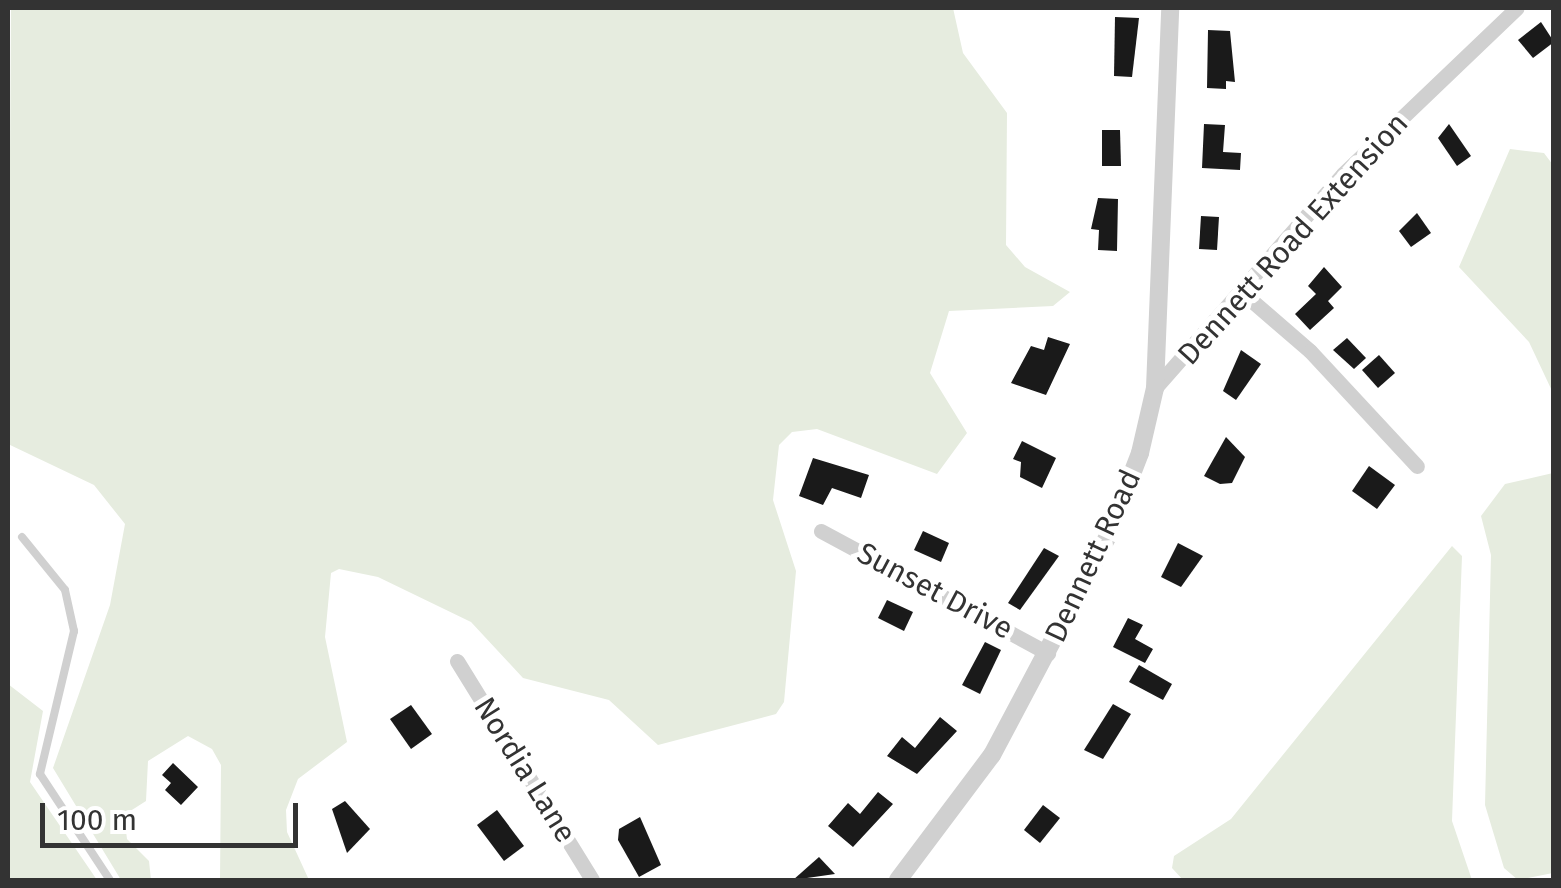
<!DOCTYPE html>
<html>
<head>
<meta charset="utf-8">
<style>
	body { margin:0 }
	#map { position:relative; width:1561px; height:888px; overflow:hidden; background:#fff; font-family:"Fira Sans",sans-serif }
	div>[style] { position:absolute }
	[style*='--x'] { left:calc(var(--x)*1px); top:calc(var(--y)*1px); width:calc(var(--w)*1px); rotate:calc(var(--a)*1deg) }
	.green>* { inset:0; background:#e6ecdf }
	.building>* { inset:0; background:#1a1a1a }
	.service>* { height:8px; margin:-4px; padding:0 4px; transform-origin:4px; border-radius:4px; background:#d0d0d0 }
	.minor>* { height:15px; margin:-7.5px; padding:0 7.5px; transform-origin:7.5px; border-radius:7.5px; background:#d0d0d0 }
	.tertiary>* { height:18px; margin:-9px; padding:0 9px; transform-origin:9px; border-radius:9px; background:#d0d0d0 }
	span { translate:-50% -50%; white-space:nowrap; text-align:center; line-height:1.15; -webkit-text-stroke:10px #fff; paint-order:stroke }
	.street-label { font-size:30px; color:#333 }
	.frame { position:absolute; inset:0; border:10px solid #333; pointer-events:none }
	.scale { position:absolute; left:40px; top:803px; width:258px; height:45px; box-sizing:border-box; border:5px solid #333; border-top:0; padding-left:12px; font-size:30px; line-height:35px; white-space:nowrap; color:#333; -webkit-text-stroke:8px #fff; paint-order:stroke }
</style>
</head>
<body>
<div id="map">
	<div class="green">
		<i style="clip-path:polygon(11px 8px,953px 8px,963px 53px,1007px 113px,1006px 245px,1025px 267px,1070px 292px,1053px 306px,949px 311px,930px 373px,967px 433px,937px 474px,817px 429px,792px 432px,779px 445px,773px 500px,796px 571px,784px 702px,776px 714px,658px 745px,609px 700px,523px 678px,471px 622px,378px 577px,339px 569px,331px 573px,325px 637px,347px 742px,298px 779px,286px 810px,287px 832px,309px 880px,220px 880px,221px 765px,212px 749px,188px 736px,148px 761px,146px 801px,124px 815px,127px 839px,149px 861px,151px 880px,121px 880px,53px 768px,110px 605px,125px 524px,94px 485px,8px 444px)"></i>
		<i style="clip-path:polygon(1510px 149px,1544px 153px,1553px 165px,1553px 393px,1529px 342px,1459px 267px)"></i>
		<i style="clip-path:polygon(1553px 473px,1553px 873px,1518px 880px,1504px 868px,1485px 805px,1491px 555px,1481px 516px,1505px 484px)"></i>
		<i style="clip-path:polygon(1452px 546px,1462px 556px,1452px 821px,1472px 880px,1183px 880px,1172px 868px,1174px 856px,1231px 819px)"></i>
		<i style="clip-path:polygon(8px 684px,43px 711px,30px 782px,97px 880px,8px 880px)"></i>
	</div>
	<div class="building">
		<i style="clip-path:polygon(1115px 17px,1139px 18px,1132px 77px,1114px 76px)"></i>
		<i style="clip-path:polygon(1541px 22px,1554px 42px,1533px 58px,1518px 40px)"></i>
		<i style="clip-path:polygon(1208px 30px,1230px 31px,1235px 82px,1226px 81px,1226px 89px,1207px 88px)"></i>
		<i style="clip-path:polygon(1204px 124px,1225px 125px,1223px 152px,1241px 153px,1240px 170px,1202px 168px)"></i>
		<i style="clip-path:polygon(1449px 124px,1471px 156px,1457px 166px,1438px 138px)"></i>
		<i style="clip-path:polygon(1102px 130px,1120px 130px,1121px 166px,1102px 166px)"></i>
		<i style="clip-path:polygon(1098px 198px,1118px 199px,1117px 251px,1098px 250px,1099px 230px,1091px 229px)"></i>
		<i style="clip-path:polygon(1417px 213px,1431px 233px,1411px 247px,1399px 231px)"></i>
		<i style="clip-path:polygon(1201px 216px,1219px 217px,1217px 250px,1199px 249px)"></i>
		<i style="clip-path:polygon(1324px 267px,1342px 287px,1328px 301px,1334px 308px,1310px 330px,1295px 314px,1316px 294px,1308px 286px)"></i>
		<i style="clip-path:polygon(1048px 337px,1070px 344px,1046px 395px,1011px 383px,1031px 346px,1044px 350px)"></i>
		<i style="clip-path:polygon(1347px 338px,1366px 358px,1354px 369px,1333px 350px)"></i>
		<i style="clip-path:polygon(1241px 350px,1261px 364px,1236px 400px,1223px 391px)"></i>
		<i style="clip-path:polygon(1379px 355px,1395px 373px,1378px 388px,1362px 370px)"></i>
		<i style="clip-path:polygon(1226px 437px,1245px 457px,1232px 483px,1220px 484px,1204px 476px)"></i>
		<i style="clip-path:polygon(1022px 441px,1056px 458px,1042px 488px,1020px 477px,1021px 462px,1013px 459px)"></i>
		<i style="clip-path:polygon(813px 458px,869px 475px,861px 498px,832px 488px,823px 505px,799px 496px)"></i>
		<i style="clip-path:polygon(1369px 466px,1395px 485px,1377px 509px,1352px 491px)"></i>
		<i style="clip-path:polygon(923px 531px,949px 543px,941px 562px,914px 550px)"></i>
		<i style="clip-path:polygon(1178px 543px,1203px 556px,1181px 587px,1161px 577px)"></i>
		<i style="clip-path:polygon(1044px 548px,1059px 556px,1020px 610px,1008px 603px)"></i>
		<i style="clip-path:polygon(887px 600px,913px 612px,904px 631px,878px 618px)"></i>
		<i style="clip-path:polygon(1128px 618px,1143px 625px,1135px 639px,1153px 649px,1145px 663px,1113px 647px)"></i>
		<i style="clip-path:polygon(985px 642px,1001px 650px,980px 694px,962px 685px)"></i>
		<i style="clip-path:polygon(1139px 665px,1172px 684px,1163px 700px,1129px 682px)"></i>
		<i style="clip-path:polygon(1113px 704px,1131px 714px,1103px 759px,1084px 750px)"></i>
		<i style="clip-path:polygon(411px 705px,432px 734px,411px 749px,390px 719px)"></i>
		<i style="clip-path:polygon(940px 717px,957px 731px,917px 774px,887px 756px,902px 737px,915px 748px)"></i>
		<i style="clip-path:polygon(173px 763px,198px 787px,181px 805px,165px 790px,171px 783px,162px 775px)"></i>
		<i style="clip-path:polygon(878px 792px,893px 804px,853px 847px,828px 826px,848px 803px,860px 814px)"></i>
		<i style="clip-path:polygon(345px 801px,370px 829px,347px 853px,332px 809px)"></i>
		<i style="clip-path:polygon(1043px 805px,1060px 818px,1040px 843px,1024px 830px)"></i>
		<i style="clip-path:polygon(497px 810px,524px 846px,504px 861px,477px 825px)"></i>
		<i style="clip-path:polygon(640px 817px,661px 865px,639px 877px,618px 840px,619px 829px)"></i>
		<i style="clip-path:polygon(819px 857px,835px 874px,793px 880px)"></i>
	</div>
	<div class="service">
		<i style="--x:22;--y:537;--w:68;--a:50.9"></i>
		<i style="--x:65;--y:590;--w:42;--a:77.6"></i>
		<i style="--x:74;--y:631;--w:147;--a:103.4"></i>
		<i style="--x:40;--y:774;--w:127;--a:56.6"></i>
	</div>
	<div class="minor">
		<i style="--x:1244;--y:294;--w:87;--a:40.8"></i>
		<i style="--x:1310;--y:351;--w:157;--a:47.1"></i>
		<i style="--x:1155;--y:388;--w:285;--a:-48.7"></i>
		<i style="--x:1343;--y:174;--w:240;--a:-43.7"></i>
		<i style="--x:821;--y:531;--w:258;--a:28.3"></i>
		<i style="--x:457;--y:661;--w:257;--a:58.3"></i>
	</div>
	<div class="tertiary">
		<i style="--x:898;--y:880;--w:156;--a:-53.1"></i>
		<i style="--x:992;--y:755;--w:248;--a:-62.1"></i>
		<i style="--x:1108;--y:536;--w:89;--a:-68.9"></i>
		<i style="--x:1140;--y:453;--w:67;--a:-77"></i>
		<i style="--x:1155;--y:388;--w:380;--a:-87.7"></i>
	</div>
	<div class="street-label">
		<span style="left:1293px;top:239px;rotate:-48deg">Dennett Road Extension</span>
		<span style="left:1093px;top:556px;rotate:-65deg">Dennett Road</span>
		<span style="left:935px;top:591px;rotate:28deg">Sunset Drive</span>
		<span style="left:525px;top:770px;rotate:58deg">Nordia Lane</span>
	</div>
	<div class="frame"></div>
	<div class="scale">100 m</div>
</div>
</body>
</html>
